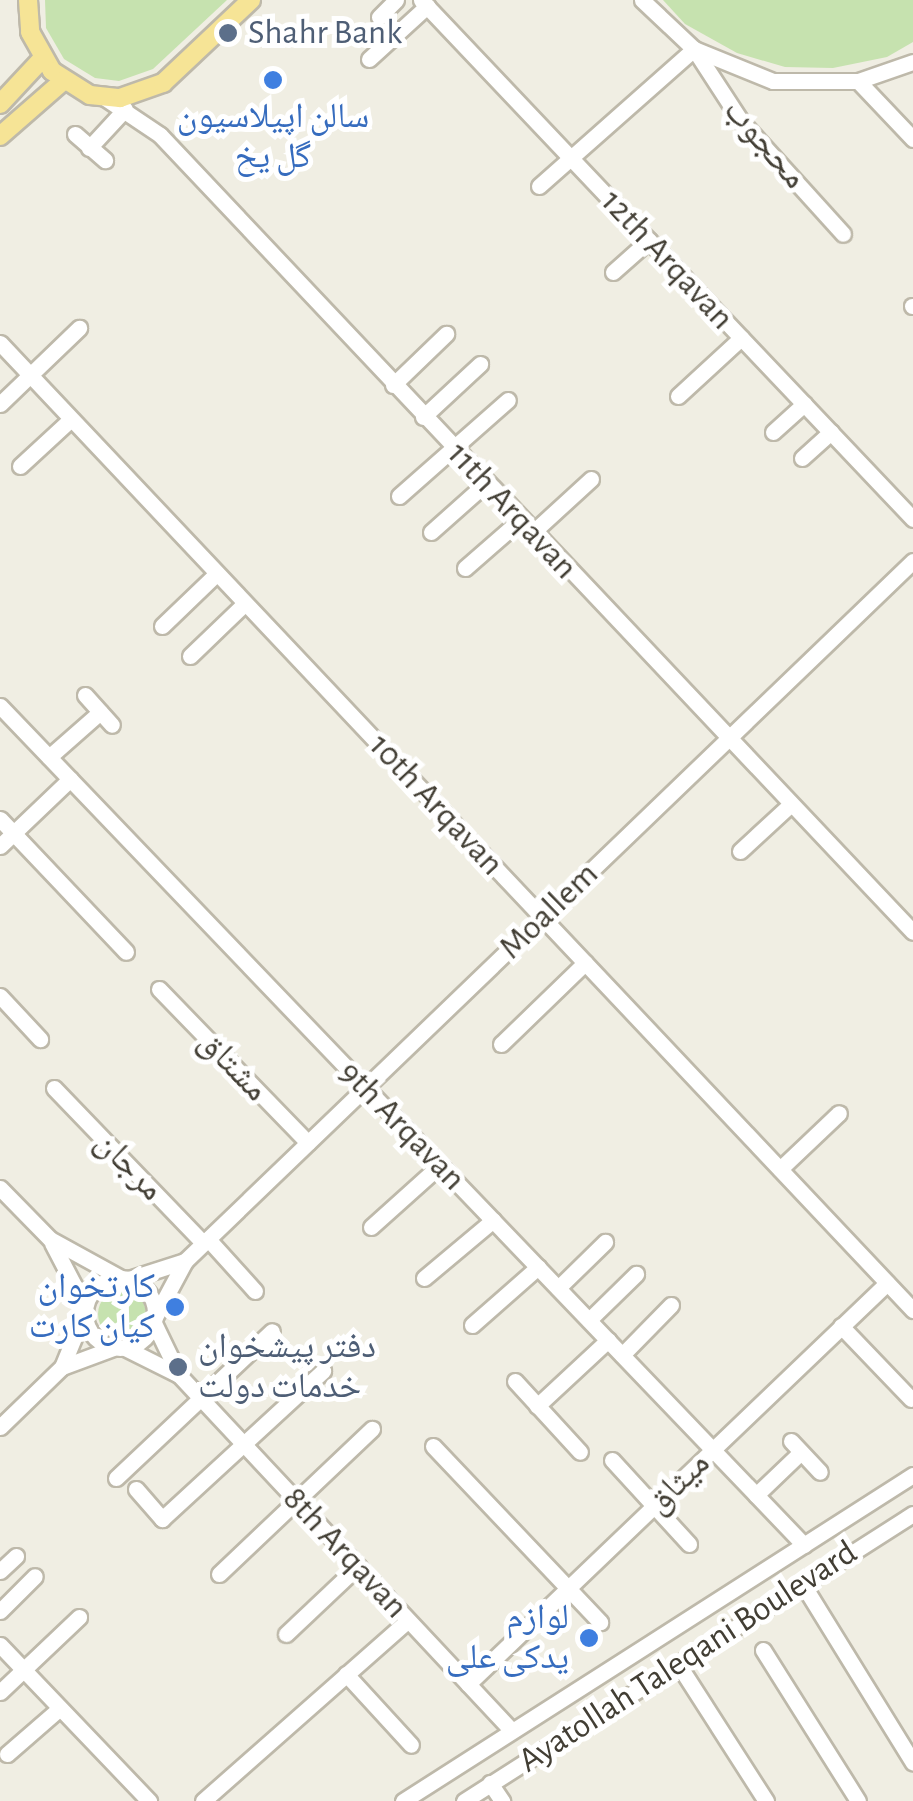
<!DOCTYPE html>
<html>
<head>
<meta charset="utf-8">
<style>
	body { margin:0 }
	#map { position:relative; width:913px; height:1801px; overflow:hidden; background:#f0eee3; font-family:"Alegreya Sans","Noto Naskh Arabic",sans-serif }
	div>[style] { position:absolute }
	[style*='--x'] { left:calc(var(--x)*1px); top:calc(var(--y)*1px); width:calc(var(--w)*1px); rotate:calc(var(--a)*1deg) }
	.green>* { inset:0; background:#c6e2af }
	.round { border-radius:50% }
	.roads { filter:drop-shadow(2px 0 #beb9aa) drop-shadow(-2px 0 #beb9aa) drop-shadow(0 2px #beb9aa) drop-shadow(0 -2px #beb9aa) }
	.minor>* { height:15px; margin:-7.5px; padding:0 7.5px; transform-origin:7.5px; border-radius:7.5px; background:#fff }
	.minor>.ring { margin:-7.5px; padding:0; box-sizing:content-box; background:none; border:15px solid #fff; border-radius:50% }
	.major>* { height:18px; margin:-9px; padding:0 9px; transform-origin:9px; border-radius:9px; background:#f6e496 }
	.dots>* { width:28px; height:28px; translate:-50% -50%; box-sizing:border-box; border:5px solid #fff; border-radius:50% }
	span { translate:-50% -50%; white-space:nowrap; text-align:center; line-height:1.15; -webkit-text-stroke:10px #fff; paint-order:stroke }
	.service-label { font-size:35px; color:#4e5e75 }
	.left { translate:0 -50%; text-align:left }
	.shop-label { font-size:35px; color:#366cbe }
	.right { translate:-100% -50%; text-align:right }
	.street-label { font-size:35px; color:#423e34 }
</style>
</head>
<body>
<div id="map">
	<div class="green">
		<i style="clip-path:polygon(45px 0,227px 0,153px 69px,119px 81px,95px 78px,64px 59px,46px 28px)"></i>
		<i style="clip-path:polygon(663px 0,913px 0,913px 42px,887px 57px,833px 68px,785px 67px,737px 53px,685px 24px)"></i>
		<i class="round" style="left:98px;top:1290px;width:48px;height:48px"></i>
	</div>
	<div class="roads">
		<div class="minor">
			<i style="--x:421;--y:0;--w:715;--a:46.53"></i>
			<i style="--x:642;--y:0;--w:71;--a:43.3"></i>
			<i style="--x:694;--y:49;--w:85;--a:22.1"></i>
			<i style="--x:773;--y:81;--w:85;--a:0"></i>
			<i style="--x:858;--y:81;--w:58;--a:-19.1"></i>
			<i style="--x:379;--y:17;--w:24;--a:-45"></i>
			<i style="--x:369;--y:59;--w:79;--a:-42.4"></i>
			<i style="--x:858;--y:81;--w:80;--a:46.5"></i>
			<i style="--x:105;--y:98;--w:66;--a:33.9"></i>
			<i style="--x:160;--y:135;--w:1096;--a:46.63"></i>
			<i style="--x:75;--y:134;--w:40;--a:41"></i>
			<i style="--x:89;--y:148;--w:53;--a:-47.3"></i>
			<i style="--x:539;--y:186;--w:207;--a:-41.5"></i>
			<i style="--x:694;--y:49;--w:86;--a:56.9"></i>
			<i style="--x:741;--y:121;--w:152;--a:47.9"></i>
			<i style="--x:613;--y:272;--w:48;--a:-41.6"></i>
			<i style="--x:912;--y:306;--w:1;--a:0"></i>
			<i style="--x:0;--y:343;--w:1330;--a:46.65"></i>
			<i style="--x:393;--y:385;--w:74;--a:-43.9"></i>
			<i style="--x:678;--y:396;--w:86;--a:-42.6"></i>
			<i style="--x:0;--y:404;--w:110;--a:-43.9"></i>
			<i style="--x:423;--y:417;--w:78;--a:-42.9"></i>
			<i style="--x:773;--y:432;--w:42;--a:-42.1"></i>
			<i style="--x:802;--y:458;--w:39;--a:-42"></i>
			<i style="--x:20;--y:466;--w:69;--a:-42.7"></i>
			<i style="--x:399;--y:496;--w:145;--a:-41.4"></i>
			<i style="--x:431;--y:532;--w:72;--a:-41.6"></i>
			<i style="--x:532;--y:533;--w:80;--a:-42.5"></i>
			<i style="--x:465;--y:568;--w:73;--a:-41.1"></i>
			<i style="--x:162;--y:626;--w:76;--a:-43.9"></i>
			<i style="--x:190;--y:656;--w:76;--a:-43.9"></i>
			<i style="--x:85;--y:695;--w:40;--a:48"></i>
			<i style="--x:0;--y:706;--w:1162;--a:46.22"></i>
			<i style="--x:49;--y:757;--w:68;--a:-41.4"></i>
			<i style="--x:0;--y:819;--w:183;--a:46.5"></i>
			<i style="--x:0;--y:846;--w:97;--a:-43.7"></i>
			<i style="--x:740;--y:851;--w:69;--a:-42.7"></i>
			<i style="--x:159;--y:989;--w:214;--a:45.9"></i>
			<i style="--x:0;--y:996;--w:59;--a:47.1"></i>
			<i style="--x:501;--y:1044;--w:117;--a:-44"></i>
			<i style="--x:54;--y:1088;--w:215;--a:46.1"></i>
			<i style="--x:780;--y:1169;--w:81;--a:-43.5"></i>
			<i style="--x:0;--y:1188;--w:71;--a:45.6"></i>
			<i style="--x:50;--y:1239;--w:81;--a:28.8"></i>
			<i style="--x:371;--y:1227;--w:93;--a:-41.9"></i>
			<i style="--x:208;--y:1239;--w:70;--a:47.9"></i>
			<i style="--x:52;--y:1243;--w:71;--a:62.4"></i>
			<i class="ring" style="left:85px;top:1278px;width:55px;height:55px"></i>
			<i style="--x:424;--y:1278;--w:90;--a:-40"></i>
			<i style="--x:129;--y:1279;--w:59;--a:-17.8"></i>
			<i style="--x:558;--y:1288;--w:66;--a:-44.4"></i>
			<i style="--x:155;--y:1317;--w:64;--a:-61.8"></i>
			<i style="--x:185;--y:1261;--w:1010;--a:-43.88"></i>
			<i style="--x:589;--y:1320;--w:66;--a:-44.4"></i>
			<i style="--x:154;--y:1323;--w:58;--a:64.3"></i>
			<i style="--x:179;--y:1375;--w:486;--a:46.9"></i>
			<i style="--x:472;--y:1325;--w:88;--a:-41.3"></i>
			<i style="--x:841;--y:1326;--w:101;--a:46.2"></i>
			<i style="--x:125;--y:1348;--w:60;--a:26.6"></i>
			<i style="--x:622;--y:1355;--w:70;--a:-45.6"></i>
			<i style="--x:62;--y:1367;--w:54;--a:-20.4"></i>
			<i style="--x:515;--y:1381;--w:96;--a:47.5"></i>
			<i style="--x:537;--y:1406;--w:97;--a:-42.9"></i>
			<i style="--x:0;--y:1427;--w:86;--a:-44.1"></i>
			<i style="--x:62;--y:1367;--w:58;--a:-67.8"></i>
			<i style="--x:791;--y:1441;--w:42;--a:46.9"></i>
			<i style="--x:433;--y:1446;--w:243;--a:46.5"></i>
			<i style="--x:612;--y:1460;--w:114;--a:47.5"></i>
			<i style="--x:116;--y:1478;--w:214;--a:-43.3"></i>
			<i style="--x:136;--y:1489;--w:40;--a:49"></i>
			<i style="--x:162;--y:1519;--w:219;--a:-42.6"></i>
			<i style="--x:756;--y:1495;--w:62;--a:-43.7"></i>
			<i style="--x:0;--y:1571;--w:22;--a:-43"></i>
			<i style="--x:219;--y:1574;--w:211;--a:-43.5"></i>
			<i style="--x:802;--y:1583;--w:211;--a:58.3"></i>
			<i style="--x:0;--y:1611;--w:49;--a:-45"></i>
			<i style="--x:286;--y:1634;--w:99;--a:-43.4"></i>
			<i style="--x:0;--y:1645;--w:216;--a:46.3"></i>
			<i style="--x:763;--y:1650;--w:178;--a:57.8"></i>
			<i style="--x:678;--y:1664;--w:163;--a:57.3"></i>
			<i style="--x:346;--y:1674;--w:96;--a:47.5"></i>
			<i style="--x:468;--y:1684;--w:580;--a:-43.74"></i>
			<i style="--x:0;--y:1692;--w:109;--a:-43.5"></i>
			<i style="--x:7;--y:1754;--w:70;--a:-41"></i>
			<i style="--x:490;--y:1783;--w:22;--a:56"></i>
			<i style="--x:203;--y:1801;--w:273;--a:-41.4"></i>
			<i style="--x:403;--y:1801;--w:605;--a:-32.59"></i>
			<i style="--x:464;--y:1801;--w:533;--a:-32.59"></i>
		</div>
		<div class="major">
			<i style="--x:28;--y:0;--w:32;--a:86"></i>
			<i style="--x:30;--y:32;--w:45;--a:60.6"></i>
			<i style="--x:52;--y:71;--w:45;--a:32.3"></i>
			<i style="--x:90;--y:95;--w:30;--a:6"></i>
			<i style="--x:120;--y:98;--w:46;--a:-19.2"></i>
			<i style="--x:163;--y:83;--w:121;--a:-43.3"></i>
			<i style="--x:0;--y:104;--w:62;--a:-47"></i>
			<i style="--x:0;--y:136;--w:84;--a:-41.1"></i>
		</div>
	</div>
	<div class="dots">
		<i style="left:228px;top:33px;background:#5c6f8a"></i>
		<i style="left:273px;top:80px;background:#3f7fe0"></i>
		<i style="left:175px;top:1307px;background:#3f7fe0"></i>
		<i style="left:178px;top:1367px;background:#5c6f8a"></i>
		<i style="left:589px;top:1638px;background:#3f7fe0"></i>
	</div>
	<div class="service-label">
		<span class="left" style="left:248px;top:33px">Shahr Bank</span>
		<span class="left" style="left:198px;top:1367px">دفتر پیشخوان<br>خدمات دولت</span>
	</div>
	<div class="shop-label">
		<span style="left:273px;top:137px">سالن اپیلاسیون<br>گل یخ</span>
		<span class="right" style="left:155px;top:1307px">کارتخوان<br>کیان کارت</span>
		<span class="right" style="left:569px;top:1638px">لوازم<br>یدکی علی</span>
	</div>
	<div class="street-label">
		<span style="left:765px;top:144px;rotate:49deg">محجوب</span>
		<span style="left:667px;top:260px;rotate:47deg">12th Arqavan</span>
		<span style="left:512px;top:511px;rotate:47deg">11th Arqavan</span>
		<span style="left:436px;top:805px;rotate:47deg">10th Arqavan</span>
		<span style="left:549px;top:911px;rotate:-44deg">Moallem</span>
		<span style="left:233px;top:1066px;rotate:46deg">مشتاق</span>
		<span style="left:402px;top:1126px;rotate:46deg">9th Arqavan</span>
		<span style="left:129px;top:1166px;rotate:46deg">مرجان</span>
		<span style="left:678px;top:1483px;rotate:-44deg">میثاق</span>
		<span style="left:345px;top:1553px;rotate:47deg">8th Arqavan</span>
		<span style="left:688px;top:1657px;rotate:-33deg">Ayatollah Taleqani Boulevard</span>
	</div>
</div>
</body>
</html>
